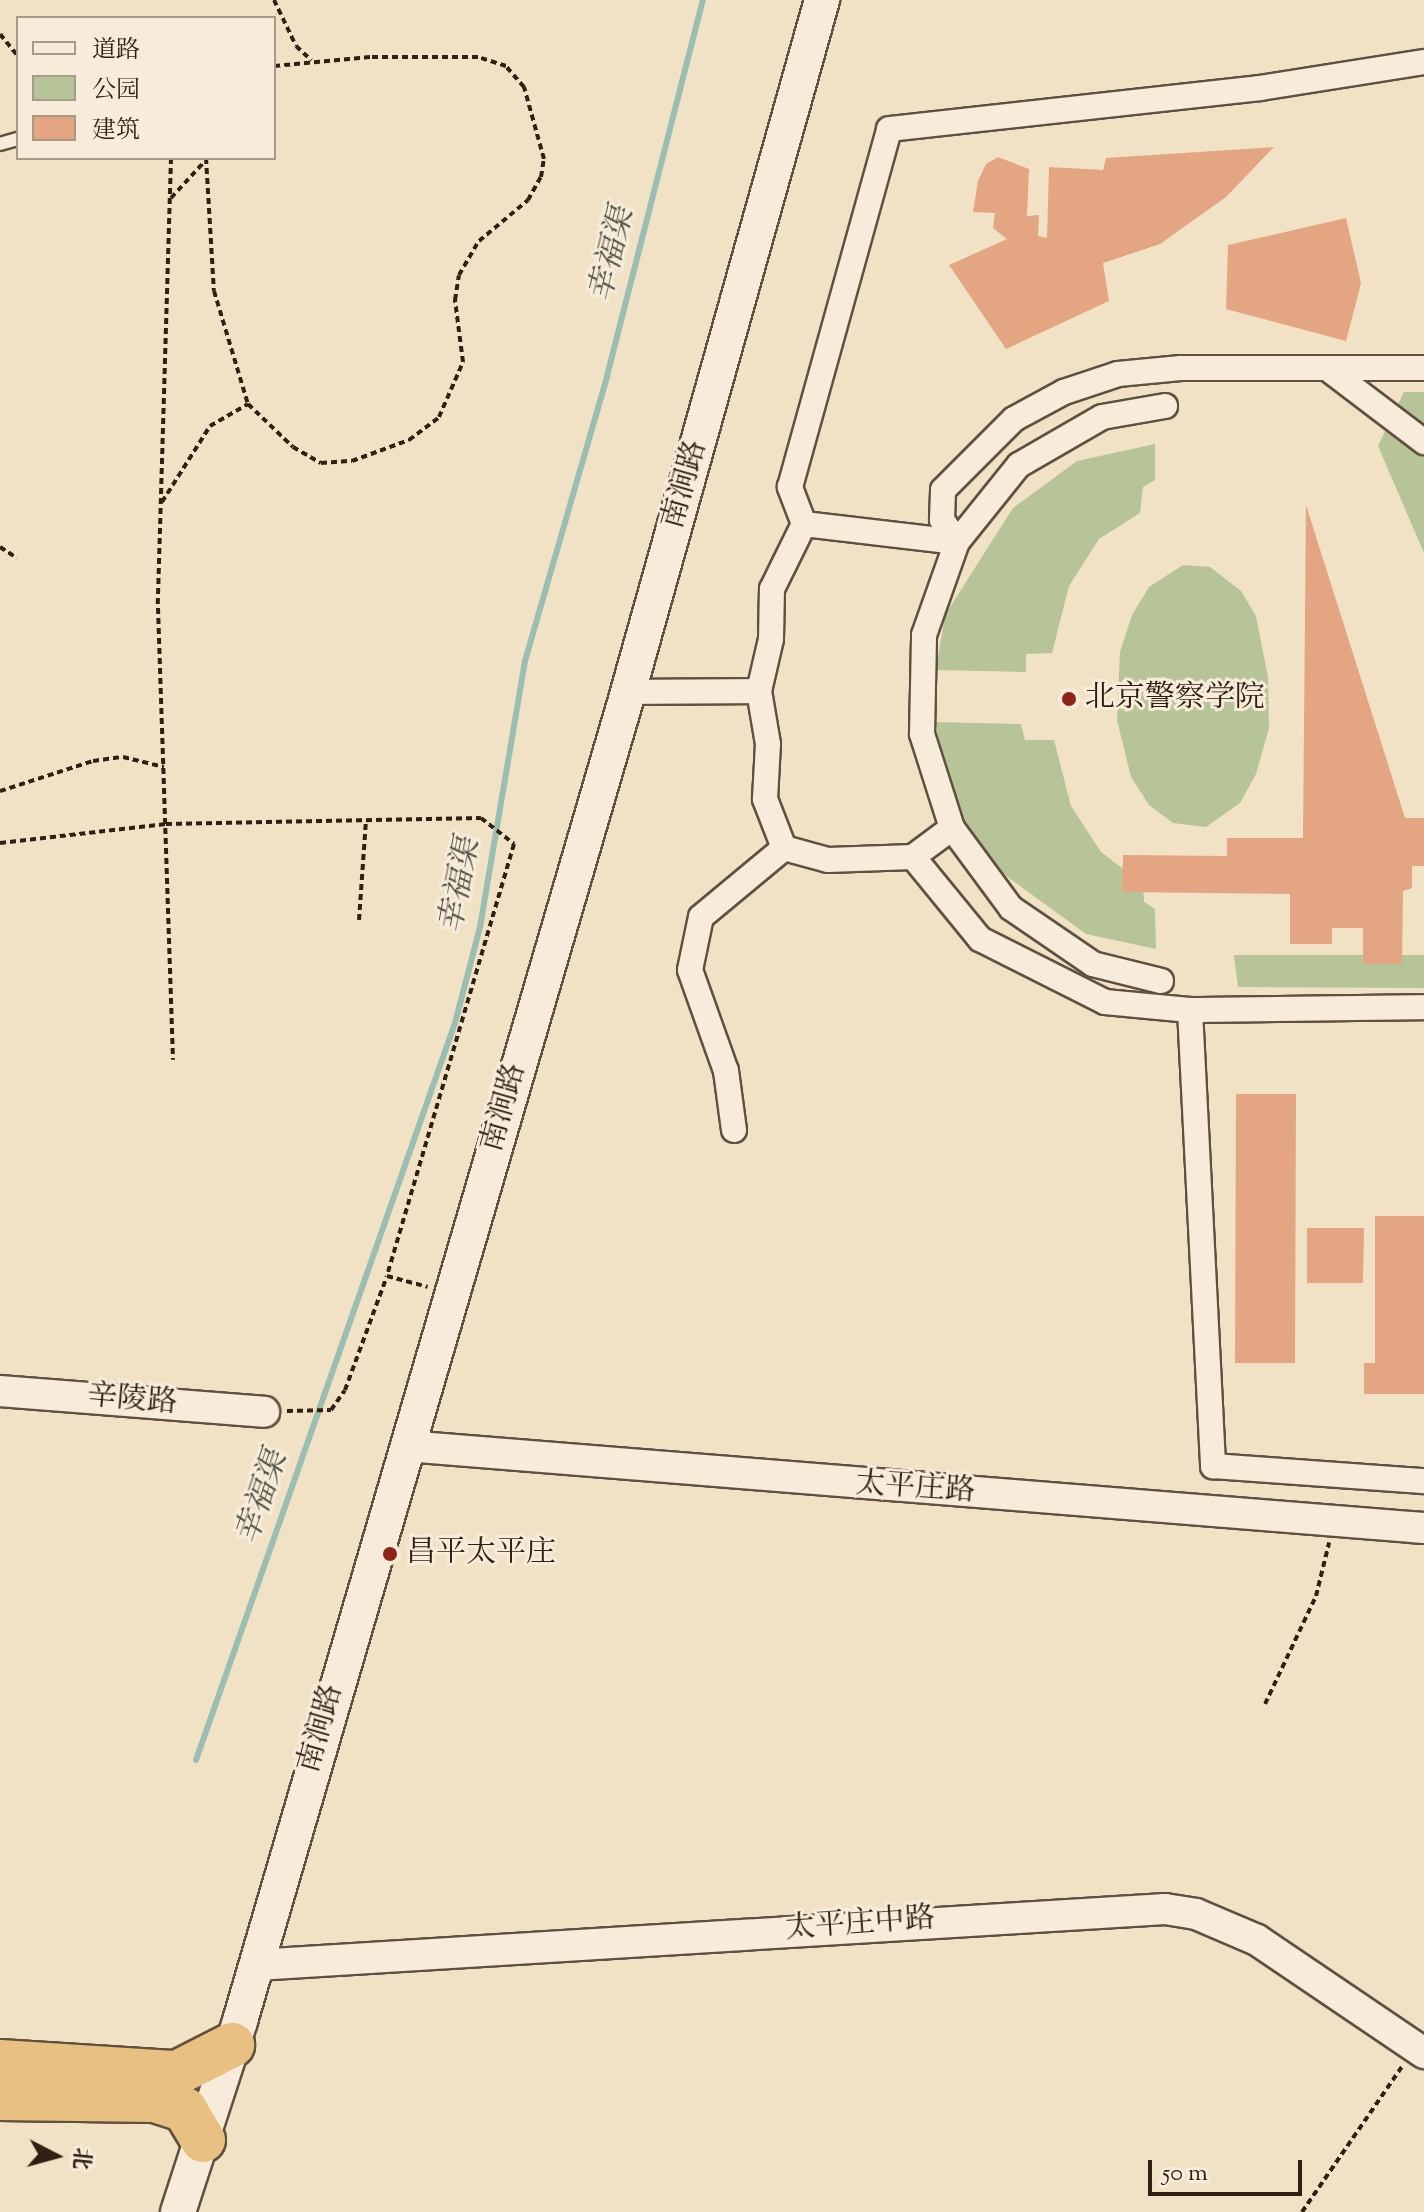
<!DOCTYPE html>
<html>
<head>
<meta charset="utf-8">
<style>
	body { margin:0 }
	#map { position:relative; width:1424px; height:2212px; overflow:hidden; background:#f1e2c5; font-family:"Sorts Mill Goudy","Noto Serif SC",serif }
	div>[style] { position:absolute }
	[style*='--x'] { left:calc(var(--x)*1px); top:calc(var(--y)*1px); width:calc(var(--w)*1px); rotate:calc(var(--a)*1deg) }
	.green>* { inset:0; background:#b6c497 }
	.stream>* { height:6px; margin:-3px; padding:0 3px; transform-origin:3px; border-radius:3px; background:#9bbeb2 }
	.building>* { inset:0; background:#e3a582 }
	.path>* { height:4px; margin-top:-2px; transform-origin:0; background:repeating-linear-gradient(90deg,#302013 0 6px,transparent 0 10px) }
	.roads { filter:drop-shadow(2px 0 #605040) drop-shadow(-2px 0 #605040) drop-shadow(0 2px #605040) drop-shadow(0 -2px #605040) }
	.service>* { height:12px; margin:-6px; padding:0 6px; transform-origin:6px; border-radius:6px; background:#f6ecd9 }
	.minor>* { height:24px; margin:-12px; padding:0 12px; transform-origin:12px; border-radius:12px; background:#f6ecd9 }
	.tertiary>* { height:30px; margin:-15px; padding:0 15px; transform-origin:15px; border-radius:15px; background:#f6ecd9 }
	.secondary>* { height:34px; margin:-17px; padding:0 17px; transform-origin:17px; border-radius:17px; background:#f6ecd9 }
	.motorway>* { height:44px; margin:-22px; padding:0 22px; transform-origin:22px; border-radius:22px; background:#e8c182 }
	.dots>* { width:22px; height:22px; translate:-50% -50%; box-sizing:border-box; border:4px solid #f6ecd9; border-radius:50% }
	span { translate:-50% -50%; white-space:nowrap; text-align:center; line-height:1.15; -webkit-text-stroke:6px #f6ecd9; paint-order:stroke }
	.street-label { font-size:30px; color:#302013 }
	.poi-label { font-size:30px; color:#302013 }
	.left { translate:0 -50%; text-align:left }
	.water-label { font-size:32px; color:#504f43; font-style:italic }
	.legend { position:absolute; left:16px; top:16px; width:260px; height:144px; box-sizing:border-box; background:#f6ecd9; border:2px solid #a79a8a; margin:0; padding:10px 14px; list-style:none; font-size:24px; color:#302013 }
	.legend li { display:flex; align-items:center; gap:16px; height:40px }
	.legend b { width:40px; border:2px solid #a79a8a }
	.north { position:absolute; left:16px; top:2116px; width:80px; height:80px; -webkit-text-stroke:6px #f6ecd9; paint-order:stroke; rotate:96deg; font-size:22px; font-weight:700; line-height:32px; text-align:center; color:#302013 }
	.north::after { content:''; display:block; margin:auto; width:28px; height:36px; background:#302013; clip-path:polygon(50% 0,100% 100%,50% 72%,0 100%) }
	.scale { position:absolute; left:1148px; top:2160px; width:154px; height:36px; box-sizing:border-box; border:4px solid #302013; border-top:0; padding-left:10px; font-size:24px; line-height:28px; white-space:nowrap; color:#302013; -webkit-text-stroke:6px #f6ecd9; paint-order:stroke }
</style>
</head>
<body>
<div id="map">
	<div class="green">
		<i style="clip-path:polygon(1404px 392px,1424px 392px,1424px 553px,1378px 446px)"></i>
		<i style="clip-path:polygon(1155px 444px,1155px 480px,1143px 487px,1140px 513px,1099px 539px,1069px 586px,1052px 653px,1026px 654px,1026px 672px,936px 670px,945px 615px,1013px 508px,1077px 461px)"></i>
		<i style="clip-path:polygon(1183px 565px,1210px 567px,1241px 591px,1256px 616px,1268px 677px,1269px 728px,1256px 774px,1240px 803px,1206px 827px,1173px 823px,1149px 805px,1131px 777px,1117px 720px,1120px 652px,1132px 615px,1149px 587px)"></i>
		<i style="clip-path:polygon(935px 722px,1021px 724px,1025px 740px,1054px 740px,1071px 806px,1101px 852px,1143px 884px,1144px 902px,1155px 909px,1156px 949px,1086px 934px,1001px 872px,964px 823px,945px 774px)"></i>
		<i style="clip-path:polygon(1234px 955px,1424px 955px,1424px 988px,1238px 987px)"></i>
	</div>
	<div class="stream">
		<i style="--x:196;--y:1760;--w:781;--a:-70.64"></i>
		<i style="--x:455;--y:1023;--w:99;--a:-75.4"></i>
		<i style="--x:480;--y:927;--w:270;--a:-80.4"></i>
		<i style="--x:525;--y:661;--w:297;--a:-73.9"></i>
		<i style="--x:607;--y:376;--w:388;--a:-75.7"></i>
	</div>
	<div class="building">
		<i style="clip-path:polygon(1274px 147px,1226px 197px,1160px 244px,1103px 263px,1109px 301px,1006px 349px,949px 265px,1007px 239px,993px 228px,995px 213px,973px 212px,978px 181px,986px 164px,998px 157px,1029px 169px,1027px 216px,1039px 215px,1038px 236px,1047px 238px,1049px 167px,1103px 170px,1106px 158px)"></i>
		<i style="clip-path:polygon(1346px 218px,1361px 283px,1346px 341px,1226px 309px,1228px 245px)"></i>
		<i style="clip-path:polygon(1306px 505px,1405px 818px,1424px 818px,1424px 866px,1412px 866px,1412px 888px,1403px 891px,1402px 964px,1363px 964px,1363px 928px,1332px 928px,1332px 944px,1290px 944px,1290px 894px,1122px 892px,1123px 855px,1227px 856px,1227px 838px,1303px 838px)"></i>
		<i style="clip-path:polygon(1236px 1094px,1296px 1094px,1295px 1363px,1235px 1363px)"></i>
		<i style="clip-path:polygon(1375px 1216px,1424px 1216px,1424px 1394px,1364px 1394px,1364px 1363px,1375px 1363px)"></i>
		<i style="clip-path:polygon(1307px 1228px,1364px 1228px,1363px 1283px,1307px 1283px)"></i>
	</div>
	<div class="path">
		<i style="--x:274;--y:0;--w:51;--a:64.4"></i>
		<i style="--x:296;--y:46;--w:21;--a:43"></i>
		<i style="--x:0;--y:34;--w:28;--a:51"></i>
		<i style="--x:171;--y:158;--w:450;--a:91.7"></i>
		<i style="--x:158;--y:608;--w:452;--a:88.1"></i>
		<i style="--x:206;--y:158;--w:133;--a:86.6"></i>
		<i style="--x:214;--y:291;--w:118;--a:73.3"></i>
		<i style="--x:248;--y:404;--w:62;--a:43.7"></i>
		<i style="--x:293;--y:447;--w:32;--a:30"></i>
		<i style="--x:321;--y:463;--w:31;--a:-4"></i>
		<i style="--x:352;--y:461;--w:61;--a:-20.2"></i>
		<i style="--x:409;--y:440;--w:38;--a:-37"></i>
		<i style="--x:439;--y:417;--w:60;--a:-66.4"></i>
		<i style="--x:463;--y:362;--w:63;--a:-97.4"></i>
		<i style="--x:455;--y:300;--w:25;--a:-81"></i>
		<i style="--x:459;--y:275;--w:39;--a:-60"></i>
		<i style="--x:479;--y:241;--w:64;--a:-39.9"></i>
		<i style="--x:528;--y:200;--w:26;--a:-61"></i>
		<i style="--x:541;--y:177;--w:18;--a:-81"></i>
		<i style="--x:544;--y:159;--w:75;--a:-105.5"></i>
		<i style="--x:524;--y:87;--w:28;--a:-131"></i>
		<i style="--x:506;--y:66;--w:29;--a:-162"></i>
		<i style="--x:478;--y:57;--w:108;--a:180"></i>
		<i style="--x:370;--y:57;--w:96;--a:174.6"></i>
		<i style="--x:171;--y:198;--w:50;--a:-47.4"></i>
		<i style="--x:162;--y:502;--w:90;--a:-57.7"></i>
		<i style="--x:210;--y:426;--w:44;--a:-30.1"></i>
		<i style="--x:0;--y:547;--w:20;--a:33"></i>
		<i style="--x:0;--y:791;--w:98;--a:-17.9"></i>
		<i style="--x:93;--y:761;--w:30;--a:-8"></i>
		<i style="--x:123;--y:757;--w:42;--a:13.7"></i>
		<i style="--x:0;--y:843;--w:167;--a:-6.5"></i>
		<i style="--x:166;--y:824;--w:315;--a:-1.1"></i>
		<i style="--x:481;--y:818;--w:42;--a:38.2"></i>
		<i style="--x:514;--y:844;--w:450;--a:106.4"></i>
		<i style="--x:387;--y:1276;--w:42;--a:15"></i>
		<i style="--x:359;--y:920;--w:100;--a:-86"></i>
		<i style="--x:287;--y:1411;--w:44;--a:-1.3"></i>
		<i style="--x:331;--y:1410;--w:24;--a:-55"></i>
		<i style="--x:345;--y:1390;--w:121;--a:-69.8"></i>
		<i style="--x:1265;--y:1704;--w:119;--a:-64.7"></i>
		<i style="--x:1316;--y:1596;--w:55;--a:-76.2"></i>
		<i style="--x:1302;--y:2212;--w:178;--a:-55.5"></i>
	</div>
	<div class="roads">
		<div class="service">
			<i style="--x:0;--y:144;--w:19;--a:-16"></i>
		</div>
		<div class="minor">
			<i style="--x:1328;--y:369;--w:121;--a:37.2"></i>
			<i style="--x:804;--y:524;--w:40;--a:-111"></i>
			<i style="--x:790;--y:487;--w:371;--a:-74.5"></i>
			<i style="--x:889;--y:129;--w:373;--a:-6.3"></i>
			<i style="--x:1260;--y:88;--w:166;--a:-9"></i>
			<i style="--x:957;--y:542;--w:27;--a:-124"></i>
			<i style="--x:942;--y:520;--w:30;--a:-88"></i>
			<i style="--x:943;--y:490;--w:100;--a:-45"></i>
			<i style="--x:1014;--y:419;--w:57;--a:-28.4"></i>
			<i style="--x:1064;--y:392;--w:57;--a:-18.4"></i>
			<i style="--x:1118;--y:374;--w:63;--a:-5.4"></i>
			<i style="--x:1181;--y:368;--w:243;--a:0"></i>
			<i style="--x:628;--y:692;--w:131;--a:-0.4"></i>
			<i style="--x:952;--y:828;--w:49;--a:143.4"></i>
			<i style="--x:913;--y:857;--w:85;--a:178"></i>
			<i style="--x:828;--y:860;--w:46;--a:-164.7"></i>
			<i style="--x:784;--y:848;--w:53;--a:-111.2"></i>
			<i style="--x:765;--y:799;--w:55;--a:-86.9"></i>
			<i style="--x:768;--y:744;--w:54;--a:-99.6"></i>
			<i style="--x:759;--y:691;--w:53;--a:-77"></i>
			<i style="--x:771;--y:639;--w:50;--a:-88.9"></i>
			<i style="--x:772;--y:589;--w:72;--a:-63.8"></i>
			<i style="--x:804;--y:524;--w:154;--a:6.7"></i>
			<i style="--x:913;--y:857;--w:106;--a:50.7"></i>
			<i style="--x:980;--y:939;--w:140;--a:26.7"></i>
			<i style="--x:1105;--y:1002;--w:85;--a:5.4"></i>
			<i style="--x:1190;--y:1010;--w:234;--a:-0.7"></i>
			<i style="--x:1161;--y:981;--w:70;--a:-166"></i>
			<i style="--x:1093;--y:964;--w:99;--a:-145.7"></i>
			<i style="--x:1011;--y:908;--w:99;--a:-126.4"></i>
			<i style="--x:952;--y:828;--w:99;--a:-107.7"></i>
			<i style="--x:922;--y:734;--w:99;--a:-88.8"></i>
			<i style="--x:924;--y:635;--w:99;--a:-70.5"></i>
			<i style="--x:957;--y:542;--w:99;--a:-51.2"></i>
			<i style="--x:1019;--y:465;--w:96;--a:-30"></i>
			<i style="--x:1102;--y:417;--w:64;--a:-9.9"></i>
			<i style="--x:1190;--y:1010;--w:457;--a:87.1"></i>
			<i style="--x:1213;--y:1466;--w:212;--a:4.1"></i>
			<i style="--x:734;--y:1130;--w:60;--a:-97.7"></i>
			<i style="--x:726;--y:1071;--w:107;--a:-109.6"></i>
			<i style="--x:690;--y:970;--w:54;--a:-78.3"></i>
			<i style="--x:701;--y:917;--w:108;--a:-39.7"></i>
		</div>
		<div class="tertiary">
			<i style="--x:0;--y:1391;--w:265;--a:4.5"></i>
			<i style="--x:406;--y:1446;--w:1021;--a:4.61"></i>
			<i style="--x:256;--y:1965;--w:911;--a:-3.53"></i>
			<i style="--x:1165;--y:1909;--w:31;--a:9"></i>
			<i style="--x:1196;--y:1914;--w:66;--a:23.1"></i>
			<i style="--x:1257;--y:1940;--w:202;--a:34.1"></i>
		</div>
		<div class="secondary">
			<i style="--x:178;--y:2212;--w:201;--a:-72"></i>
			<i style="--x:240;--y:2021;--w:1384;--a:-73.72"></i>
			<i style="--x:628;--y:692;--w:719;--a:-74.34"></i>
		</div>
		<div class="motorway">
			<i style="--x:0;--y:2062;--w:177;--a:3.6"></i>
			<i style="--x:177;--y:2073;--w:62;--a:-27"></i>
			<i style="--x:0;--y:2098;--w:155;--a:0.7"></i>
			<i style="--x:155;--y:2100;--w:32;--a:18"></i>
			<i style="--x:185;--y:2110;--w:35;--a:59"></i>
		</div>
	</div>
	<div class="dots">
		<i style="left:1069px;top:699px;background:#8f2418"></i>
		<i style="left:390px;top:1554px;background:#8f2418"></i>
	</div>
	<div class="street-label">
		<span style="left:686px;top:485px;rotate:-74deg">南涧路</span>
		<span style="left:505px;top:1108px;rotate:-74deg">南涧路</span>
		<span style="left:132px;top:1401px;rotate:5deg">辛陵路</span>
		<span style="left:915px;top:1489px;rotate:4deg">太平庄路</span>
		<span style="left:322px;top:1729px;rotate:-74deg">南涧路</span>
		<span style="left:860px;top:1925px;rotate:-4deg">太平庄中路</span>
	</div>
	<div class="poi-label">
		<span class="left" style="left:1085px;top:699px">北京警察学院</span>
		<span class="left" style="left:406px;top:1554px">昌平太平庄</span>
	</div>
	<div class="water-label">
		<span style="left:613px;top:255px;rotate:-76deg">幸福渠</span>
		<span style="left:461px;top:886px;rotate:-79deg">幸福渠</span>
		<span style="left:263px;top:1498px;rotate:-71deg">幸福渠</span>
	</div>
	<ul class="legend">
	<li><b style="height:10px;background:#f6ecd9"></b>道路</li>
	<li><b style="height:22px;background:#b6c497"></b>公园</li>
	<li><b style="height:22px;background:#e3a582"></b>建筑</li>
	</ul>
	<div class="north">北</div>
	<div class="scale">50 m</div>
</div>
</body>
</html>
